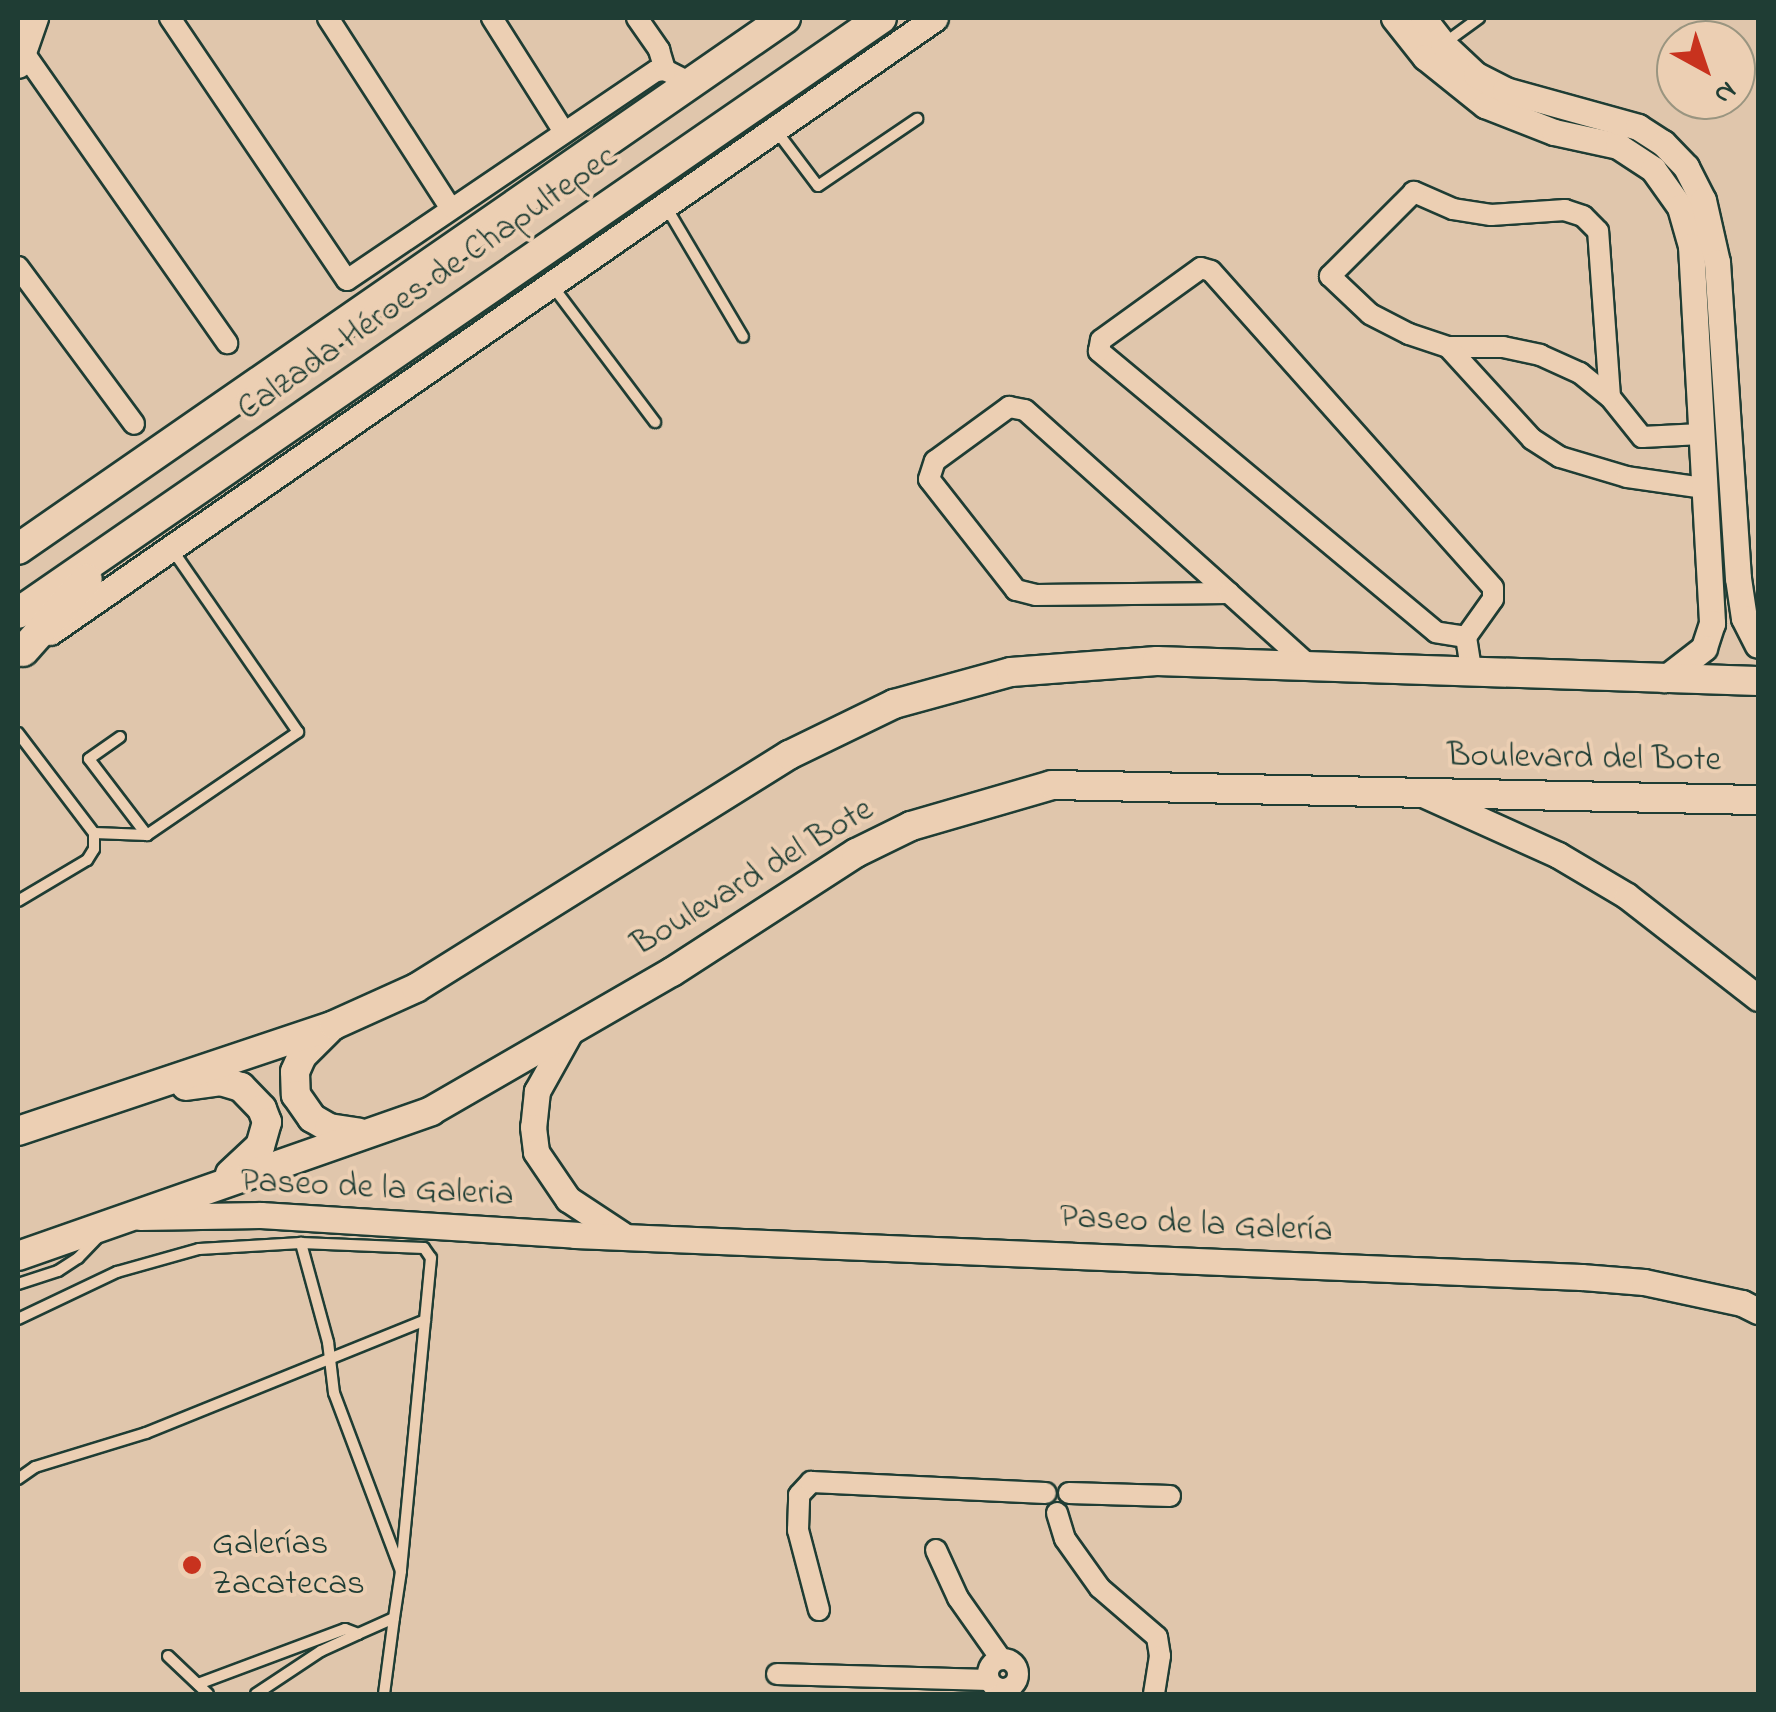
<!DOCTYPE html>
<html>
<head>
<meta charset="utf-8">
<style>
	body { margin:0 }
	#map { position:relative; width:1776px; height:1712px; overflow:hidden; background:#e0c6ac; font-family:"Indie Flower",sans-serif }
	div>[style] { position:absolute }
	[style*='--x'] { left:calc(var(--x)*1px); top:calc(var(--y)*1px); width:calc(var(--w)*1px); rotate:calc(var(--a)*1deg) }
	.roads { filter:drop-shadow(2px 0 #1f3d34) drop-shadow(-2px 0 #1f3d34) drop-shadow(0 2px #1f3d34) drop-shadow(0 -2px #1f3d34) }
	.service>* { height:10px; margin:-5px; padding:0 5px; transform-origin:5px; border-radius:5px; background:#eccfb3 }
	.minor>* { height:20px; margin:-10px; padding:0 10px; transform-origin:10px; border-radius:10px; background:#eccfb3 }
	.minor>.ring { margin:-10px; padding:0; box-sizing:content-box; background:none; border:20px solid #eccfb3; border-radius:50% }
	.tertiary>* { height:25px; margin:-12.5px; padding:0 12.5px; transform-origin:12.5px; border-radius:12.5px; background:#eccfb3 }
	.secondary>* { height:28px; margin:-14px; padding:0 14px; transform-origin:14px; border-radius:14px; background:#eccfb3 }
	.primary>* { height:30px; margin:-15px; padding:0 15px; transform-origin:15px; border-radius:15px; background:#eccfb3 }
	.dots>* { width:28px; height:28px; translate:-50% -50%; box-sizing:border-box; border:5px solid #eccfb3; border-radius:50% }
	span { translate:-50% -50%; white-space:nowrap; text-align:center; line-height:1.15; -webkit-text-stroke:8px #eccfb3; paint-order:stroke }
	.street-label { font-size:35px; color:#1f3d34 }
	.poi-label { font-size:35px; color:#1f3d34 }
	.left { translate:0 -50%; text-align:left }
	.frame { position:absolute; inset:0; border:20px solid #1f3d34; pointer-events:none }
	.north { position:absolute; left:1656px; top:20px; width:100px; height:100px; box-sizing:border-box; background:#eccfb3; border:2px solid #9a9580; border-radius:50%; rotate:140deg; font-size:28px; font-weight:700; line-height:40px; text-align:center; color:#1f3d34 }
	.north::after { content:''; display:block; margin:auto; width:35px; height:45px; background:#c8321e; clip-path:polygon(50% 0,100% 100%,50% 72%,0 100%) }
</style>
</head>
<body>
<div id="map">
	<div class="roads">
		<div class="service">
			<i style="--x:1442;--y:45;--w:46;--a:-36.1"></i>
			<i style="--x:775;--y:129;--w:71;--a:53"></i>
			<i style="--x:818;--y:186;--w:120;--a:-34.1"></i>
			<i style="--x:665;--y:205;--w:153;--a:59.4"></i>
			<i style="--x:551;--y:284;--w:173;--a:53"></i>
			<i style="--x:18;--y:733;--w:126;--a:52.8"></i>
			<i style="--x:94;--y:833;--w:16;--a:90"></i>
			<i style="--x:94;--y:849;--w:13;--a:122"></i>
			<i style="--x:87;--y:860;--w:80;--a:149.3"></i>
			<i style="--x:120;--y:737;--w:38;--a:145"></i>
			<i style="--x:89;--y:759;--w:96;--a:52.7"></i>
			<i style="--x:94;--y:833;--w:53;--a:2.2"></i>
			<i style="--x:147;--y:835;--w:183;--a:-34.3"></i>
			<i style="--x:298;--y:732;--w:224;--a:-124.6"></i>
			<i style="--x:18;--y:1284;--w:42;--a:-18"></i>
			<i style="--x:58;--y:1271;--w:24;--a:-33"></i>
			<i style="--x:78;--y:1258;--w:28;--a:-46"></i>
			<i style="--x:18;--y:1319;--w:110;--a:-25.4"></i>
			<i style="--x:117;--y:1272;--w:85;--a:-15.7"></i>
			<i style="--x:199;--y:1249;--w:102;--a:-3.4"></i>
			<i style="--x:301;--y:1243;--w:123;--a:2.3"></i>
			<i style="--x:424;--y:1248;--w:12;--a:55"></i>
			<i style="--x:431;--y:1258;--w:314;--a:95.5"></i>
			<i style="--x:18;--y:1479;--w:21;--a:-35"></i>
			<i style="--x:35;--y:1467;--w:116;--a:-17"></i>
			<i style="--x:146;--y:1433;--w:301;--a:-22"></i>
			<i style="--x:168;--y:1656;--w:55;--a:43.5"></i>
			<i style="--x:198;--y:1684;--w:157;--a:-20.5"></i>
			<i style="--x:345;--y:1629;--w:14;--a:21"></i>
			<i style="--x:358;--y:1634;--w:39;--a:-24"></i>
			<i style="--x:394;--y:1618;--w:48;--a:-81.5"></i>
			<i style="--x:401;--y:1571;--w:190;--a:-110.6"></i>
			<i style="--x:334;--y:1393;--w:51;--a:-96.7"></i>
			<i style="--x:328;--y:1342;--w:103;--a:-105.3"></i>
			<i style="--x:256;--y:1694;--w:78;--a:-33.5"></i>
			<i style="--x:321;--y:1651;--w:41;--a:-24.7"></i>
			<i style="--x:384;--y:1694;--w:77;--a:-82.5"></i>
		</div>
		<div class="minor">
			<i style="--x:170;--y:18;--w:316;--a:56"></i>
			<i style="--x:347;--y:280;--w:373;--a:-34.1"></i>
			<i style="--x:656;--y:71;--w:9;--a:-6"></i>
			<i style="--x:665;--y:70;--w:28;--a:27"></i>
			<i style="--x:328;--y:18;--w:225;--a:57.2"></i>
			<i style="--x:492;--y:18;--w:135;--a:57.7"></i>
			<i style="--x:637;--y:18;--w:39;--a:55"></i>
			<i style="--x:659;--y:50;--w:21;--a:73"></i>
			<i style="--x:22;--y:50;--w:358;--a:55"></i>
			<i style="--x:18;--y:267;--w:195;--a:53.5"></i>
			<i style="--x:1448;--y:347;--w:55;--a:0"></i>
			<i style="--x:1503;--y:347;--w:38;--a:12"></i>
			<i style="--x:1540;--y:355;--w:44;--a:24.2"></i>
			<i style="--x:1580;--y:373;--w:38;--a:39"></i>
			<i style="--x:1701;--y:434;--w:59;--a:177.1"></i>
			<i style="--x:1642;--y:437;--w:51;--a:-128.7"></i>
			<i style="--x:1610;--y:397;--w:166;--a:-94.1"></i>
			<i style="--x:1598;--y:231;--w:21;--a:-135"></i>
			<i style="--x:1583;--y:216;--w:19;--a:-162"></i>
			<i style="--x:1565;--y:210;--w:74;--a:176.1"></i>
			<i style="--x:1491;--y:215;--w:38;--a:-171"></i>
			<i style="--x:1453;--y:209;--w:43;--a:-156.4"></i>
			<i style="--x:1414;--y:192;--w:119;--a:135"></i>
			<i style="--x:1330;--y:276;--w:55;--a:43.5"></i>
			<i style="--x:1370;--y:314;--w:44;--a:27.1"></i>
			<i style="--x:1409;--y:334;--w:41;--a:18.4"></i>
			<i style="--x:1448;--y:347;--w:125;--a:47.6"></i>
			<i style="--x:1532;--y:439;--w:33;--a:33"></i>
			<i style="--x:1560;--y:457;--w:70;--a:16.6"></i>
			<i style="--x:1627;--y:477;--w:77;--a:8.2"></i>
			<i style="--x:1229;--y:593;--w:193;--a:179.4"></i>
			<i style="--x:1036;--y:595;--w:21;--a:-166"></i>
			<i style="--x:1016;--y:590;--w:141;--a:-128.1"></i>
			<i style="--x:929;--y:479;--w:19;--a:-72"></i>
			<i style="--x:935;--y:461;--w:92;--a:-36.1"></i>
			<i style="--x:1009;--y:407;--w:16;--a:11"></i>
			<i style="--x:1025;--y:410;--w:274;--a:41.9"></i>
			<i style="--x:1229;--y:593;--w:110;--a:42.1"></i>
			<i style="--x:1466;--y:637;--w:30;--a:-171"></i>
			<i style="--x:1436;--y:632;--w:439;--a:-140.2"></i>
			<i style="--x:1099;--y:351;--w:11;--a:-80"></i>
			<i style="--x:1101;--y:340;--w:123;--a:-35.8"></i>
			<i style="--x:1201;--y:268;--w:10;--a:17"></i>
			<i style="--x:1211;--y:271;--w:424;--a:48.3"></i>
			<i style="--x:1493;--y:588;--w:11;--a:90"></i>
			<i style="--x:1493;--y:599;--w:47;--a:125.4"></i>
			<i style="--x:1466;--y:637;--w:36;--a:81"></i>
			<i style="--x:1069;--y:1493;--w:101;--a:1.7"></i>
			<i style="--x:1057;--y:1513;--w:27;--a:73"></i>
			<i style="--x:1065;--y:1539;--w:60;--a:54.5"></i>
			<i style="--x:1100;--y:1588;--w:75;--a:40.7"></i>
			<i style="--x:1157;--y:1637;--w:19;--a:81"></i>
			<i style="--x:1160;--y:1656;--w:38;--a:99"></i>
			<i style="--x:936;--y:1550;--w:53;--a:65.4"></i>
			<i style="--x:958;--y:1598;--w:75;--a:54.8"></i>
			<i style="--x:819;--y:1610;--w:83;--a:-104.7"></i>
			<i style="--x:798;--y:1530;--w:35;--a:-88"></i>
			<i style="--x:799;--y:1495;--w:18;--a:-47"></i>
			<i style="--x:811;--y:1482;--w:235;--a:2.7"></i>
			<i class="ring" style="left:988px;top:1659px;width:10px;height:10px"></i>
			<i style="--x:777;--y:1674;--w:211;--a:1.6"></i>
		</div>
		<div class="tertiary">
			<i style="--x:1394;--y:18;--w:50;--a:51.5"></i>
			<i style="--x:1425;--y:57;--w:77;--a:38.7"></i>
			<i style="--x:1485;--y:105;--w:74;--a:21.4"></i>
			<i style="--x:1554;--y:132;--w:66;--a:12.3"></i>
			<i style="--x:1618;--y:146;--w:42;--a:33.3"></i>
			<i style="--x:1653;--y:169;--w:47;--a:54.6"></i>
			<i style="--x:1680;--y:207;--w:41;--a:74.2"></i>
			<i style="--x:1691;--y:246;--w:378;--a:86.8"></i>
			<i style="--x:1712;--y:623;--w:26;--a:108"></i>
			<i style="--x:1704;--y:648;--w:51;--a:142.2"></i>
			<i style="--x:1423;--y:18;--w:33;--a:52"></i>
			<i style="--x:1443;--y:44;--w:45;--a:43.2"></i>
			<i style="--x:1476;--y:75;--w:33;--a:27"></i>
			<i style="--x:1505;--y:90;--w:138;--a:15.5"></i>
			<i style="--x:1638;--y:127;--w:30;--a:33"></i>
			<i style="--x:1663;--y:143;--w:33;--a:46"></i>
			<i style="--x:1686;--y:167;--w:37;--a:63"></i>
			<i style="--x:1703;--y:200;--w:64;--a:77.3"></i>
			<i style="--x:1717;--y:262;--w:317;--a:86.2"></i>
			<i style="--x:1738;--y:578;--w:40;--a:81.5"></i>
			<i style="--x:1744;--y:618;--w:30;--a:63"></i>
			<i style="--x:50;--y:632;--w:1077;--a:-34.75"></i>
			<i style="--x:1423;--y:794;--w:148;--a:24.3"></i>
			<i style="--x:1558;--y:855;--w:80;--a:30.7"></i>
			<i style="--x:1627;--y:896;--w:166;--a:37.9"></i>
			<i style="--x:570;--y:1032;--w:68;--a:119.2"></i>
			<i style="--x:537;--y:1091;--w:36;--a:96"></i>
			<i style="--x:533;--y:1127;--w:25;--a:83"></i>
			<i style="--x:536;--y:1152;--w:57;--a:55.8"></i>
			<i style="--x:568;--y:1199;--w:64;--a:33.4"></i>
			<i style="--x:140;--y:1217;--w:121;--a:-0.9"></i>
			<i style="--x:261;--y:1215;--w:315;--a:3.6"></i>
			<i style="--x:575;--y:1235;--w:1007;--a:2.39"></i>
			<i style="--x:1581;--y:1277;--w:63;--a:4.5"></i>
			<i style="--x:1644;--y:1282;--w:100;--a:12.1"></i>
			<i style="--x:1742;--y:1303;--w:18;--a:27"></i>
		</div>
		<div class="secondary">
			<i style="--x:18;--y:64;--w:49;--a:-70.8"></i>
			<i style="--x:329;--y:1029;--w:38;--a:135"></i>
			<i style="--x:302;--y:1056;--w:17;--a:114"></i>
			<i style="--x:295;--y:1072;--w:23;--a:88"></i>
			<i style="--x:296;--y:1095;--w:28;--a:55"></i>
			<i style="--x:312;--y:1118;--w:20;--a:30"></i>
			<i style="--x:329;--y:1128;--w:30;--a:9"></i>
			<i style="--x:186;--y:1086;--w:35;--a:-8"></i>
			<i style="--x:221;--y:1081;--w:21;--a:17"></i>
			<i style="--x:241;--y:1087;--w:30;--a:46"></i>
			<i style="--x:262;--y:1109;--w:14;--a:69"></i>
			<i style="--x:267;--y:1122;--w:25;--a:106"></i>
			<i style="--x:260;--y:1146;--w:41;--a:137"></i>
			<i style="--x:18;--y:1131;--w:333;--a:-18.5"></i>
			<i style="--x:334;--y:1025;--w:90;--a:-24.3"></i>
			<i style="--x:416;--y:988;--w:440;--a:-32"></i>
			<i style="--x:789;--y:755;--w:117;--a:-25.9"></i>
			<i style="--x:894;--y:704;--w:121;--a:-15.3"></i>
			<i style="--x:1011;--y:672;--w:146;--a:-4.3"></i>
			<i style="--x:1157;--y:661;--w:601;--a:1.91"></i>
			<i style="--x:18;--y:1256;--w:438;--a:-19.3"></i>
			<i style="--x:431;--y:1111;--w:278;--a:-30"></i>
			<i style="--x:672;--y:972;--w:219;--a:-32.9"></i>
			<i style="--x:856;--y:853;--w:61;--a:-26.1"></i>
			<i style="--x:911;--y:826;--w:147;--a:-16.2"></i>
			<i style="--x:1052;--y:785;--w:706;--a:1.22"></i>
		</div>
		<div class="primary">
			<i style="--x:18;--y:549;--w:933;--a:-34.7"></i>
			<i style="--x:18;--y:613;--w:1048;--a:-34.58"></i>
			<i style="--x:23;--y:651;--w:96;--a:-48.4"></i>
		</div>
	</div>
	<div class="dots">
		<i style="left:192px;top:1565px;background:#c8321e"></i>
	</div>
	<div class="street-label">
		<span style="left:428px;top:284px;rotate:-35deg">Calzada Héroes de Chapultepec</span>
		<span style="left:1584px;top:759px;rotate:1deg">Boulevard del Bote</span>
		<span style="left:753px;top:878px;rotate:-31deg">Boulevard del Bote</span>
		<span style="left:377px;top:1189px;rotate:3deg">Paseo de la Galeria</span>
		<span style="left:1196px;top:1225px;rotate:3deg">Paseo de la Galería</span>
	</div>
	<div class="poi-label">
		<span class="left" style="left:212px;top:1565px">Galerías<br>Zacatecas</span>
	</div>
	<div class="frame"></div>
	<div class="north">N</div>
</div>
</body>
</html>
